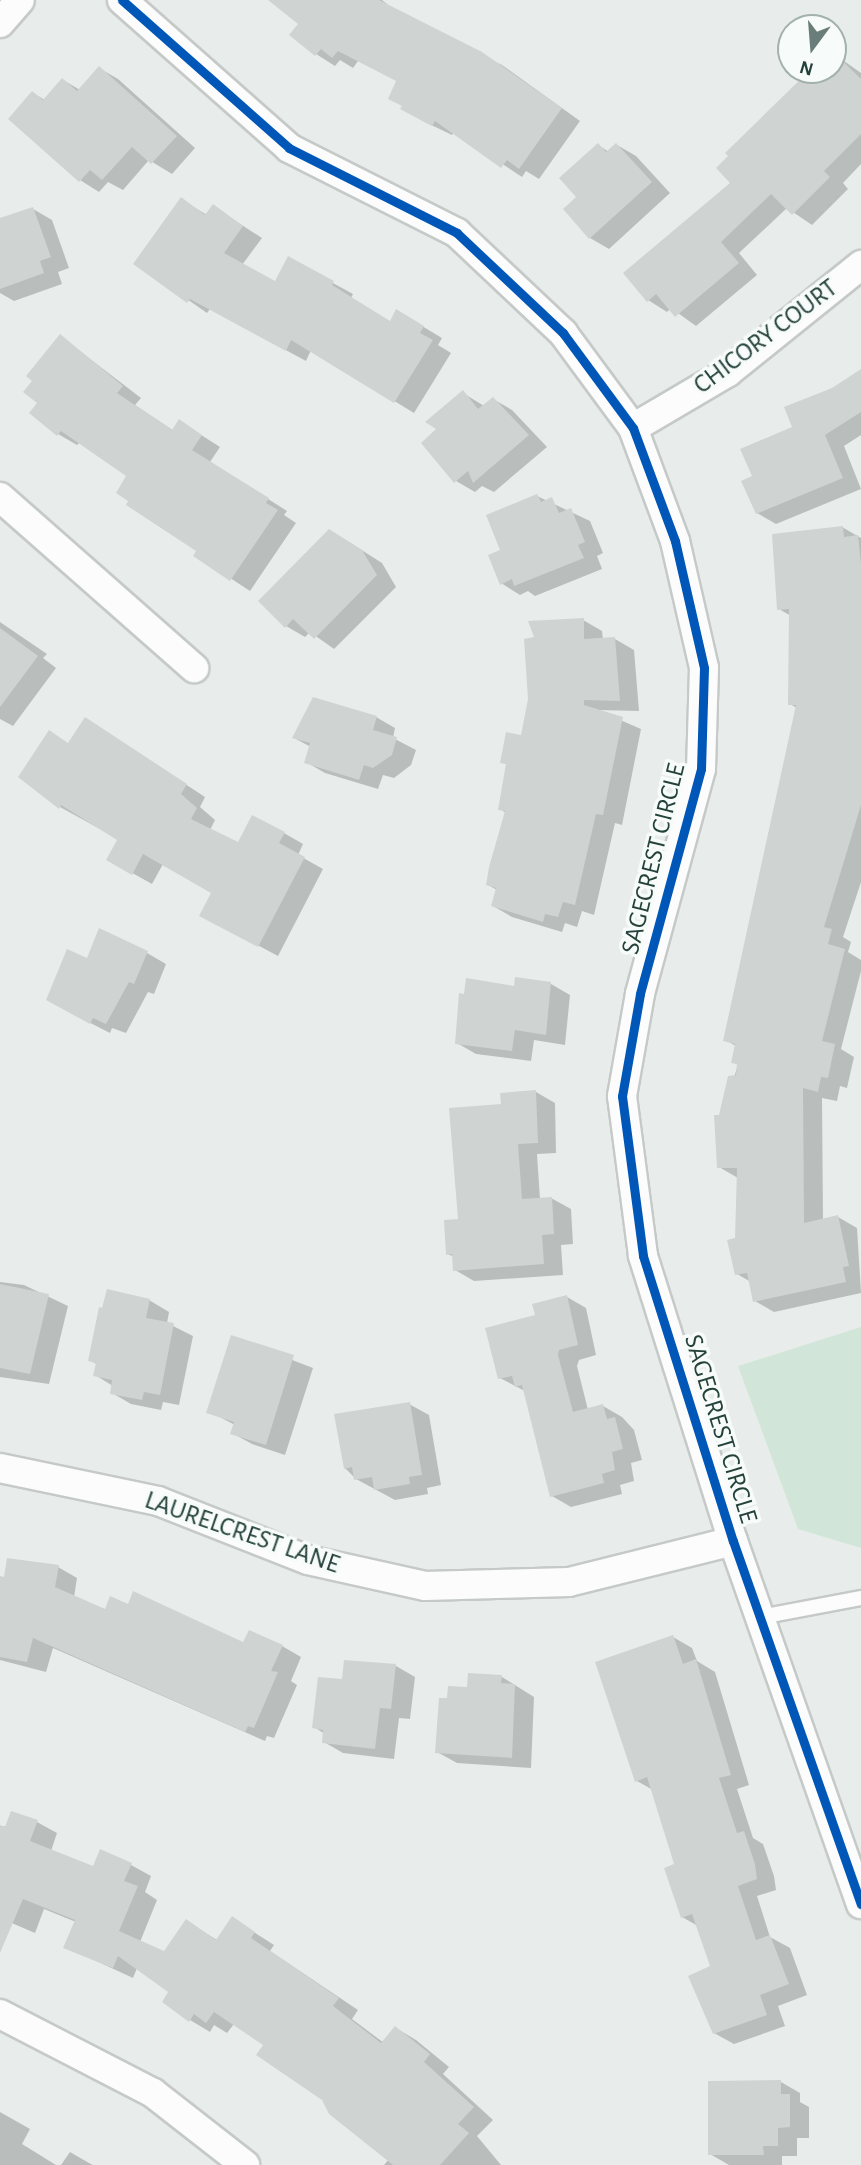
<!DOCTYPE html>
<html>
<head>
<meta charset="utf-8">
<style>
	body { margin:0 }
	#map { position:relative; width:861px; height:2165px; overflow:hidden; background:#e8edeb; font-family:"Alegreya Sans",sans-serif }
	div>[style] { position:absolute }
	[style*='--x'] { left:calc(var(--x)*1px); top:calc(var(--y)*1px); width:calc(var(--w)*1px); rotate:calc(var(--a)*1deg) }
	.green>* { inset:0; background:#d1e6d8 }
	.shadow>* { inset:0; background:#0003 }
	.building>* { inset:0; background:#cfd4d2 }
	.roads { filter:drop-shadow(2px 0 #c5cac8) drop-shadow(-2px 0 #c5cac8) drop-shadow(0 2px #c5cac8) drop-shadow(0 -2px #c5cac8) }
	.lane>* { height:14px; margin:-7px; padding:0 7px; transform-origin:7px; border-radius:7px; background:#fcfcfc }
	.street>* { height:28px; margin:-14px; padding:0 14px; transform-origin:14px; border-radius:14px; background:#fcfcfc }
	.cycleway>* { height:9px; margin:-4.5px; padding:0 4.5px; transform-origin:4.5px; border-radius:4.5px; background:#0057b8 }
	span { translate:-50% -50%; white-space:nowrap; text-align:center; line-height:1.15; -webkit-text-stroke:7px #f7fbf9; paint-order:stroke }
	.street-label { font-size:26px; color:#24423a }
	.north { position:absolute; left:777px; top:14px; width:70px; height:70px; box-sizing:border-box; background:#f7fbf9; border:2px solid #a3b1ad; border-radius:50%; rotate:196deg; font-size:19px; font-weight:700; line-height:28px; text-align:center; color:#24423a }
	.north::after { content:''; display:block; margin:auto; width:24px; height:32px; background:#697e78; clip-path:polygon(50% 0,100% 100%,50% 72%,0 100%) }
</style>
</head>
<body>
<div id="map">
	<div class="green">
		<i style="clip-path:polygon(861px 1327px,861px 1548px,798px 1529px,738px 1366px)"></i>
	</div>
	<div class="shadow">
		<i style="clip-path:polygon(271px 0,382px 0,414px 26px,502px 65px,580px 121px,539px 179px,526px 171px,522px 177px,454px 132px,452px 135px,421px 120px,403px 106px,398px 81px,358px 61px,353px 68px,340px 60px,335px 66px,316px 54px,300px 24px)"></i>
		<i style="clip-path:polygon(833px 53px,861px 73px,861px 164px,843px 183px,848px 189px,812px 225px,787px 208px,739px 253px,757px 275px,696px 326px,671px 308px,667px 312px,648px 300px,811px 70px,833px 70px)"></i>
		<i style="clip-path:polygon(99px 68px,118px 79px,195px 148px,172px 174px,149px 160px,123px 190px,108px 182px,99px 192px,80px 180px,33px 93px,45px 100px,63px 80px,80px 90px)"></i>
		<i style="clip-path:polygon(598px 145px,609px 152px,617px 145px,636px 156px,670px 193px,609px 249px,590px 238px,565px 210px,579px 197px)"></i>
		<i style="clip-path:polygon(182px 200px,207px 215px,214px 207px,262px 238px,242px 265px,276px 283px,289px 259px,353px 294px,351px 298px,391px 322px,397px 311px,442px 338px,438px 345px,451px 353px,414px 413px,311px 350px,306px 361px,210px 309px,207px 313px,135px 263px)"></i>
		<i style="clip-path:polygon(33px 209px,52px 220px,69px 268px,58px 272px,62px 284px,14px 301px,0 293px,0 220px)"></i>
		<i style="clip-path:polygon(60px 336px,141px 398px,135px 405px,174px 431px,198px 433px,220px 447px,210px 462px,287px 511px,284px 515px,296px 523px,250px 591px,195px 555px,199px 550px,129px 476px,80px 442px,77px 445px,58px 434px,39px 403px)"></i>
		<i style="clip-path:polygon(861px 372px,861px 435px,844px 446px,861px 489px,776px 524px,757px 513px,755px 477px,833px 389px)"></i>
		<i style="clip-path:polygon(463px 393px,484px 406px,493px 399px,512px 410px,547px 447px,494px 492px,482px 486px,475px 492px,456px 481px)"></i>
		<i style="clip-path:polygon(537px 496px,590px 521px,603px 553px,597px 556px,602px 569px,535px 596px,528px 591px,520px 595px,501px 583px,503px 551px)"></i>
		<i style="clip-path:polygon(842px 527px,861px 538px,861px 882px,843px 937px,851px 942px,848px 952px,861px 960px,861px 971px,841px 1049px,854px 1057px,847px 1088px,840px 1086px,837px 1101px,822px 1098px,823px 1220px,838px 1217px,857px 1228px,861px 1293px,774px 1312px,755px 1301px,751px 1282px,737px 1274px,738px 1178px,719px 1167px,721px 1117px,738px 1065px,733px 1062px,736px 1046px,725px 1040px,797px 708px,790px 704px,791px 616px,779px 609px)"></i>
		<i style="clip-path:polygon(349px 542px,382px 563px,396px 587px,334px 649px,310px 632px,305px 637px,286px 626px)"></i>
		<i style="clip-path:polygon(583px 620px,602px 631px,603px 640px,615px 639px,634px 650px,639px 711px,597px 710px,641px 729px,622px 825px,615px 823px,594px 915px,582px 911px,577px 927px,565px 923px,562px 932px,512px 917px,493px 906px,497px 890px,488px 885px,506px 813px,500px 809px,508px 765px,502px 762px,522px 737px)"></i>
		<i style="clip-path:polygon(0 622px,47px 654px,43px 658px,56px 668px,13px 726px,0 719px)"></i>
		<i style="clip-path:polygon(376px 717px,395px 728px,393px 738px,416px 750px,411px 765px,394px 778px,383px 775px,378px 789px,325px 773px,306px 762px,311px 747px,294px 738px)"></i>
		<i style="clip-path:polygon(104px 731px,205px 797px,200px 807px,215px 820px,210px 830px,238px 845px,284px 833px,303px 844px,298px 855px,323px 869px,278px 956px,221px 926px,214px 892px,163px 864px,152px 884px,109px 860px,120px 840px,60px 807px,69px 745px)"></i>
		<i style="clip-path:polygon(147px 953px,166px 964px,154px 994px,148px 992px,126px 1033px,112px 1028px,110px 1033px,67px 1011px)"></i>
		<i style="clip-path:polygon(551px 984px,570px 995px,565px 1045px,534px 1040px,531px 1061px,476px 1054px,457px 1043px,516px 988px)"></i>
		<i style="clip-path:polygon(536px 1092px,555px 1103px,556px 1153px,537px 1154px,540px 1199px,551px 1198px,571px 1209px,573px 1244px,561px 1245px,563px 1275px,474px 1281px,455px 1270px,454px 1257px,448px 1254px,503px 1106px)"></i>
		<i style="clip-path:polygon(0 1282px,24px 1285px,68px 1306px,49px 1384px,0 1377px)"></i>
		<i style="clip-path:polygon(567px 1297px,586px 1308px,596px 1355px,579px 1360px,577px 1366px,588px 1410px,603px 1406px,622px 1417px,634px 1430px,642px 1460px,631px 1463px,634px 1481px,620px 1485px,622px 1494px,571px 1507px,552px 1496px,525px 1391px,500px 1378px,537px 1316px)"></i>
		<i style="clip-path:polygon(149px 1300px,169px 1312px,167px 1323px,193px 1336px,179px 1405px,163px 1402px,161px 1410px,131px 1404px,112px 1393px,113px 1386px,95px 1375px,98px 1365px,90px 1360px,104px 1310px)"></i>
		<i style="clip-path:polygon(233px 1337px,313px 1368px,285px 1455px,252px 1444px,232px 1433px,235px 1425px,212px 1413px)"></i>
		<i style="clip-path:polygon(409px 1404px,429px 1415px,441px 1485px,427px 1488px,428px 1494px,395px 1500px,356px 1479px,345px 1468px)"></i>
		<i style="clip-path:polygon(58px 1567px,77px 1578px,74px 1597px,106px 1611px,244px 1644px,282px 1646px,301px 1657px,291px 1681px,297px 1685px,274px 1738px,267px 1736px,265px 1741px,53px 1648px,46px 1672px,0 1660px,0 1578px)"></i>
		<i style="clip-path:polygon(673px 1637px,692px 1648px,697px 1661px,715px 1672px,749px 1785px,737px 1789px,753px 1838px,763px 1844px,774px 1876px,776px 1890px,757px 1896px,770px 1937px,790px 1948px,807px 1995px,778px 2006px,785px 2026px,734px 2044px,714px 2033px,712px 1966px,698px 1926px,682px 1917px,676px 1865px,653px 1790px,637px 1781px)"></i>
		<i style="clip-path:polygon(346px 1662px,396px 1666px,415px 1677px,410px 1719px,399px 1718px,394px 1759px,343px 1753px,324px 1742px,325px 1734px,314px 1727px,344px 1681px)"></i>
		<i style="clip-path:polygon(502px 1677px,534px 1697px,531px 1768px,457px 1763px,437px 1752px,449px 1700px)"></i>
		<i style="clip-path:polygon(37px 1822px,57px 1833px,51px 1851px,94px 1868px,131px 1865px,151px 1876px,145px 1892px,157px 1900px,140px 1942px,164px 1953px,186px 1921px,217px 1940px,233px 1919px,274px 1945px,270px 1951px,358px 2010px,352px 2019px,384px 2043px,396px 2028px,416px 2040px,449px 2067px,443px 2074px,493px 2120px,477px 2136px,501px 2165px,384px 2165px,389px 2159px,265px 2045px,234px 2024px,227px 2033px,214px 2025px,210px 2032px,190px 2020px,171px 1992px,137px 1968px,133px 1978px,66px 1947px,76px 1922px,44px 1909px,35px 1933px,0 1918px,0 1827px)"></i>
		<i style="clip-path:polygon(781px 2082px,800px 2093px,800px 2102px,809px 2107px,809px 2138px,797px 2138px,797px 2156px,782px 2156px,782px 2165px,729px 2165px,710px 2154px)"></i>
		<i style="clip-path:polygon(0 2112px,30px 2129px,22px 2144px,56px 2165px,0 2165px)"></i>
		<i style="clip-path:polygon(70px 2152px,89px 2163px,93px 2165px,61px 2165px)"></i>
	</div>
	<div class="building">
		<i style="clip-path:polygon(268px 0,379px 0,482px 52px,562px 108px,519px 169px,507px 160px,501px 168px,435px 121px,432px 126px,400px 109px,402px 106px,388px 99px,396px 81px,338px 51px,332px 58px,321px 49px,315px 56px,289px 35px,298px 24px)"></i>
		<i style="clip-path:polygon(833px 52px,861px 79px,861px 134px,824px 171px,830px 177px,792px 215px,771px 194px,721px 242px,739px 263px,675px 317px,656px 294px,647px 302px,623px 273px,730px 183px,716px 168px,728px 156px,725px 153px,810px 70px,833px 70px)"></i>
		<i style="clip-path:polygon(99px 66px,177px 136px,151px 164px,132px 147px,102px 180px,90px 170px,79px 182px,8px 119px,32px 91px,43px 100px,62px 78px,77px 91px)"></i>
		<i style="clip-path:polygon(598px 143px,606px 152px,616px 143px,652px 182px,589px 239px,563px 209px,576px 197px,559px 178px)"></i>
		<i style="clip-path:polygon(181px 197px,205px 215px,213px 204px,243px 226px,224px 253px,275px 281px,288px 256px,334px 281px,332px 285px,390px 321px,396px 309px,424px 326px,420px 333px,433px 340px,394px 403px,291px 340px,286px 351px,190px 299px,187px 303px,133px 264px)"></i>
		<i style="clip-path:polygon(33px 207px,51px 257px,40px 261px,44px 273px,0 289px,0 218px)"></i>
		<i style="clip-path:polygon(60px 334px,123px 386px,117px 393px,172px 430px,179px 419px,202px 435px,192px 450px,269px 498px,266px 503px,278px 510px,230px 581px,193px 556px,196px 551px,126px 505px,128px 501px,116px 493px,126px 476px,61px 431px,57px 436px,29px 413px,37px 403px,23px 392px,32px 381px,26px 376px)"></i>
		<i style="clip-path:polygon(861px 369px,861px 412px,825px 435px,843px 478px,756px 514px,741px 481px,752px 476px,740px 449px,792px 427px,784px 407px,832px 388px)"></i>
		<i style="clip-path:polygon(463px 390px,478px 409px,493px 397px,529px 435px,473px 483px,468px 471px,454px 483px,421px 443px,436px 429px,425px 422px)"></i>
		<i style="clip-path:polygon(537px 494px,541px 502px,552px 497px,559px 513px,571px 508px,585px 542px,578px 545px,584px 558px,514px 586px,512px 579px,500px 585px,488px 555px,500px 550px,486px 515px)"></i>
		<i style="clip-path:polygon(843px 526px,844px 537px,858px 535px,861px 564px,861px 805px,824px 927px,832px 929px,828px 944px,845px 949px,822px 1041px,835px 1044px,828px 1078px,821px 1077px,818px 1092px,803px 1088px,804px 1223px,838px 1215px,849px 1266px,843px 1267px,846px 1282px,753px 1302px,747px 1273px,735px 1275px,727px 1240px,735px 1238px,737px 1168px,717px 1168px,714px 1115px,719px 1115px,728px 1076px,736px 1075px,737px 1064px,731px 1063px,735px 1044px,723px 1041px,796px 705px,788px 705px,789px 609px,777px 610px,772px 534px)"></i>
		<i style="clip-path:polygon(329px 529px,362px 550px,377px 575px,314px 639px,293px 619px,285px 628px,258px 601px)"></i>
		<i style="clip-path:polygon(584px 618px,584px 639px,615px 637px,620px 701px,584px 700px,584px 705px,623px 717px,603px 815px,596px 814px,575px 905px,563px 902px,558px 917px,545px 914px,543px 922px,491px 906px,496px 888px,486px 885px,489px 867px,505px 811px,498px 810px,506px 764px,500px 763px,506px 732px,521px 735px,528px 699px,524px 639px,534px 637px,528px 621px)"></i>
		<i style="clip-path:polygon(0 628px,38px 656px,0 707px)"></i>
		<i style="clip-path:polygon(313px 697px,377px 716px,373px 730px,397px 737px,392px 755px,373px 768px,364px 765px,359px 780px,304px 763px,310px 743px,292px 738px)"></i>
		<i style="clip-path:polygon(85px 717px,187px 784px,181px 794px,197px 808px,191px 819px,238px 842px,252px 815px,285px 832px,279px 843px,305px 857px,258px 947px,199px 916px,211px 893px,143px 854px,132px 875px,106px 860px,117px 840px,61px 805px,59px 809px,18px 777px,49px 730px,68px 743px)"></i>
		<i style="clip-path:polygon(99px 928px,148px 951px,134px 984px,129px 982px,106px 1024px,93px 1018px,90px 1024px,46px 1000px,67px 949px,87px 958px)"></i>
		<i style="clip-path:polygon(515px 977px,551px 982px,546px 1035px,515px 1030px,512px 1051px,455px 1044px,459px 993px,464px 994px,466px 978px,514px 986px)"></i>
		<i style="clip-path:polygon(536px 1090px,538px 1143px,518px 1144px,522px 1199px,552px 1197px,554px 1234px,542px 1235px,544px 1264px,453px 1271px,452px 1254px,446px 1255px,444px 1220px,458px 1219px,449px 1108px,501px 1104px,500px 1093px)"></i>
		<i style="clip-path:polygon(0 1284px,49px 1294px,30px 1374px,0 1368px)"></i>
		<i style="clip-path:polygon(107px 1289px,150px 1299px,146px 1318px,174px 1323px,160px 1395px,144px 1392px,142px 1400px,110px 1394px,112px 1380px,93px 1376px,96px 1363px,88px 1361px,99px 1307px,102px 1308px)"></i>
		<i style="clip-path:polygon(567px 1295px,578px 1345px,559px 1350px,558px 1355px,573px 1412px,603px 1404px,607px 1419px,615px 1417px,623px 1449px,612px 1452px,615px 1470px,602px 1474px,604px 1483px,550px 1497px,522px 1385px,515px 1387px,512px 1376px,498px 1379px,485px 1328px,535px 1315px,532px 1304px)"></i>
		<i style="clip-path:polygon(231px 1335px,294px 1355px,266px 1445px,230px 1434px,234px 1422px,206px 1413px)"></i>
		<i style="clip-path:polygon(410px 1402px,422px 1475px,409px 1477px,410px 1484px,374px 1490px,372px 1477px,354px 1480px,352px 1467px,344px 1469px,334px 1414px)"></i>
		<i style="clip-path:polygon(7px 1558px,59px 1565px,55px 1587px,105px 1609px,110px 1596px,128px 1604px,133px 1591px,243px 1642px,249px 1630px,283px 1645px,271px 1671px,278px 1672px,254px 1728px,248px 1726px,245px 1732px,33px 1638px,27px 1662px,0 1657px,0 1576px,4px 1577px)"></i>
		<i style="clip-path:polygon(673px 1635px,683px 1664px,696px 1659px,731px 1775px,719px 1778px,737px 1833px,744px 1831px,755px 1864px,757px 1879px,738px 1886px,756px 1940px,770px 1935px,789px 1984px,760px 1995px,767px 2015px,713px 2034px,688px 1976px,710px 1966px,692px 1914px,681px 1918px,664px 1868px,674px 1864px,647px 1777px,635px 1782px,595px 1662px)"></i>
		<i style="clip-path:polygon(344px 1660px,396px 1664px,391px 1709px,380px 1708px,375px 1749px,322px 1743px,323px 1730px,312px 1728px,318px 1677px,342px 1679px)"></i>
		<i style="clip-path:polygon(468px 1673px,502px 1675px,501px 1683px,515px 1684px,512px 1758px,435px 1753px,439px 1698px,447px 1698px,448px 1686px,467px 1687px)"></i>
		<i style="clip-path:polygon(11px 1811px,38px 1820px,30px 1841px,93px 1866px,100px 1849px,132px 1863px,124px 1881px,138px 1886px,119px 1931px,164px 1951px,186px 1919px,216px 1940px,232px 1916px,255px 1932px,251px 1938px,339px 1998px,333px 2006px,381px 2043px,395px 2026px,430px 2054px,424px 2062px,474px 2107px,458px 2124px,469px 2133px,440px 2165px,393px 2165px,329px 2114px,322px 2100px,256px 2055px,263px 2045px,214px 2012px,206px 2023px,194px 2014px,189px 2022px,162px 2002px,168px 1992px,118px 1956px,113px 1968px,63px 1948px,75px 1920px,23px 1899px,0 1953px,0 1825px,5px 1827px)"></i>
		<i style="clip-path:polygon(781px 2080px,781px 2094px,790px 2094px,790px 2127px,778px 2128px,778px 2146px,763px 2146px,764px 2155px,708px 2155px,708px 2081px)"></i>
	</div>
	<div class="roads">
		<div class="lane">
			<i style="--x:760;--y:1617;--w:103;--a:-10.7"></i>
		</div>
		<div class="street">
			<i style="--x:122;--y:0;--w:223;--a:41.5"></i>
			<i style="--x:289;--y:148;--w:188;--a:26.8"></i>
			<i style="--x:457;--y:233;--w:146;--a:43.3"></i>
			<i style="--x:563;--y:333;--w:118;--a:53.6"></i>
			<i style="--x:633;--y:428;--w:121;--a:69.6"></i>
			<i style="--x:675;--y:541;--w:130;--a:77.1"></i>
			<i style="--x:704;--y:668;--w:101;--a:91.7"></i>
			<i style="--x:701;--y:769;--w:233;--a:105.2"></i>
			<i style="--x:640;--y:994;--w:104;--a:100"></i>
			<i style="--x:622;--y:1096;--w:161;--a:82.5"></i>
			<i style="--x:643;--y:1256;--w:299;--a:72.5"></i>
			<i style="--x:733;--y:1541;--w:385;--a:70.6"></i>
			<i style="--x:0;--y:23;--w:30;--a:-49"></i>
			<i style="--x:633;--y:428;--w:110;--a:-30.5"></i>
			<i style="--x:728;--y:372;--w:171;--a:-38.8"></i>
			<i style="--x:0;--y:497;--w:259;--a:41.4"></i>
			<i style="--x:0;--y:1468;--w:161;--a:11.8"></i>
			<i style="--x:158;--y:1501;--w:161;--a:21.5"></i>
			<i style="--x:308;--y:1560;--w:120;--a:12.5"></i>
			<i style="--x:425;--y:1586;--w:144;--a:-1.6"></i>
			<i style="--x:569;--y:1582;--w:169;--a:-14"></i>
			<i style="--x:0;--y:2014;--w:172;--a:27.3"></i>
			<i style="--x:153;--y:2093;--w:117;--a:38"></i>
		</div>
	</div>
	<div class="cycleway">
		<i style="--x:122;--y:0;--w:223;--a:41.5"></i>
		<i style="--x:289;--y:148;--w:188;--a:26.8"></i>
		<i style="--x:457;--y:233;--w:146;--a:43.3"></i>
		<i style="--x:563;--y:333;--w:118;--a:53.6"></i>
		<i style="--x:633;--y:428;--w:121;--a:69.6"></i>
		<i style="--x:675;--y:541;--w:130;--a:77.1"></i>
		<i style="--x:704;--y:668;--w:101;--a:91.7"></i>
		<i style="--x:701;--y:769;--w:233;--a:105.2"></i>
		<i style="--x:640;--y:994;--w:104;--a:100"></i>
		<i style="--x:622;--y:1096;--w:161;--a:82.5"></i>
		<i style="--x:643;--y:1256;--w:299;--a:72.5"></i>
		<i style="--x:733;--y:1541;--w:385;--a:70.6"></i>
	</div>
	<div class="street-label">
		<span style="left:766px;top:337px;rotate:-37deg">CHICORY COURT</span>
		<span style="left:654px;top:859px;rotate:-76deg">SAGECREST CIRCLE</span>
		<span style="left:720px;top:1429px;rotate:73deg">SAGECREST CIRCLE</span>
		<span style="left:242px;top:1533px;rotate:19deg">LAURELCREST LANE</span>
	</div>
	<div class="north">N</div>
</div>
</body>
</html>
